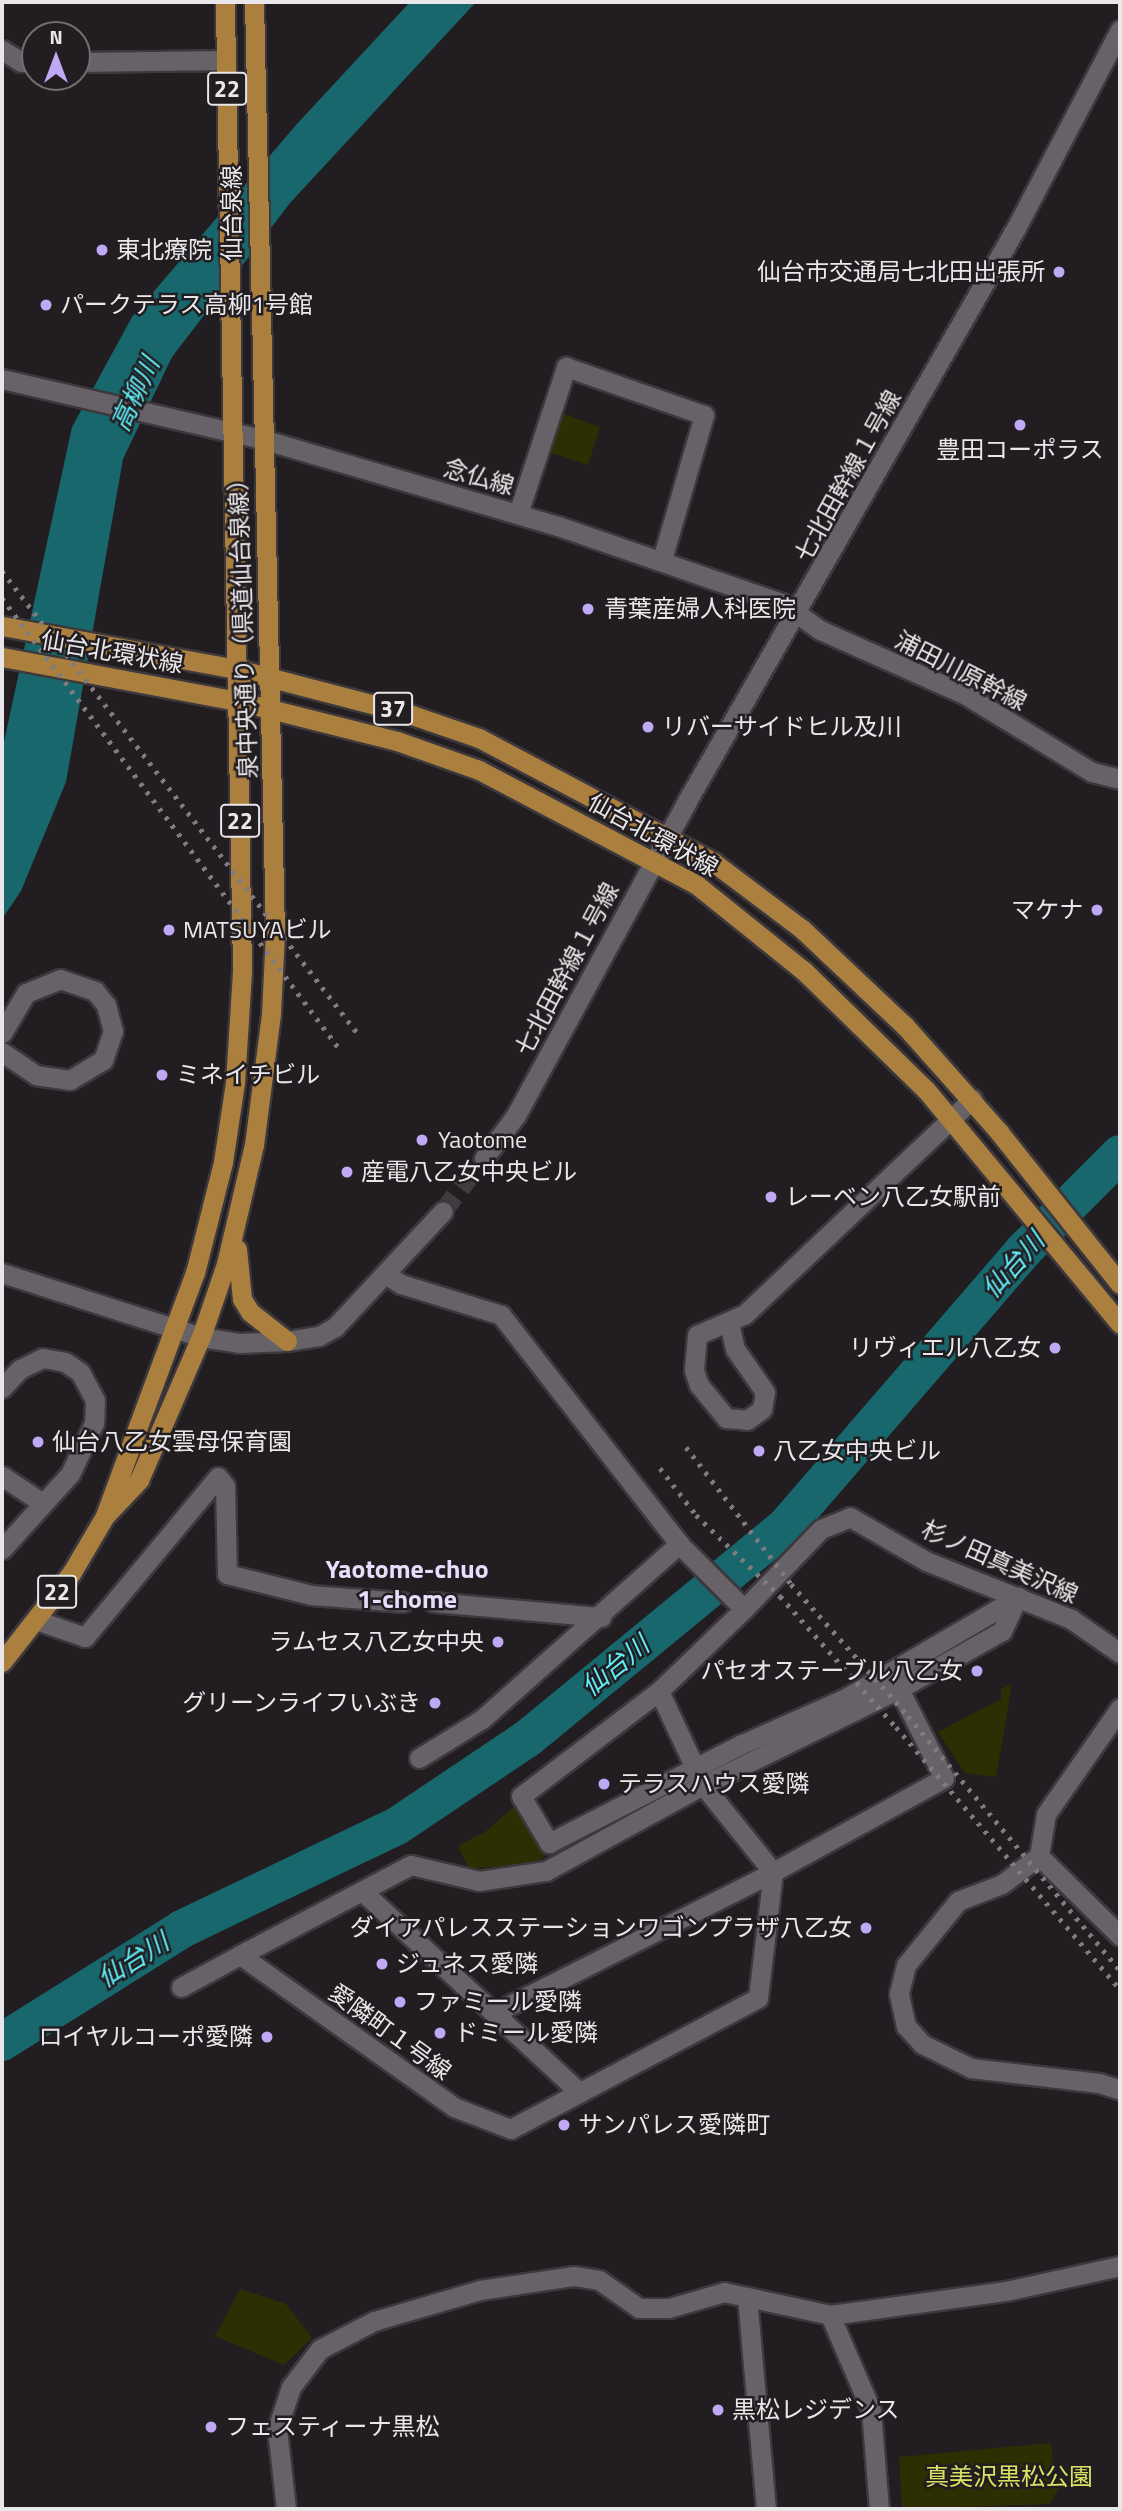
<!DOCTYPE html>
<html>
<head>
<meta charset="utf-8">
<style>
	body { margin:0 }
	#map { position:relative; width:1122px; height:2511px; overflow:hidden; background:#211d21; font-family:"Titillium Web","Noto Sans JP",sans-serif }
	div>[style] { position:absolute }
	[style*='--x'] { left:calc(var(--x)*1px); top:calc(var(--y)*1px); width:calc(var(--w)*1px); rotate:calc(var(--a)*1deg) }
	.green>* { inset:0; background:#2d2f03 }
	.water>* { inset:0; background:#17676c }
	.river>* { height:38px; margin:-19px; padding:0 19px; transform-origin:19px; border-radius:19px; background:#17676c }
	.tertiary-tunnel>* { height:19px; margin-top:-9.5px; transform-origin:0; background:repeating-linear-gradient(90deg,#3f3b3f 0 19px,transparent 0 29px) }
	.roads { filter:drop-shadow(2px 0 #3c383c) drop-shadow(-2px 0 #3c383c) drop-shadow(0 2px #3c383c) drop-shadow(0 -2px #3c383c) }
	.minor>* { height:19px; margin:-9.5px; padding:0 9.5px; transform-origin:9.5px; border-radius:9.5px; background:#676267 }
	.tertiary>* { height:19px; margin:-9.5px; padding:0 9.5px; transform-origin:9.5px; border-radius:9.5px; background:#676267 }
	.primary>* { height:19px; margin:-9.5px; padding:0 9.5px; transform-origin:9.5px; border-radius:9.5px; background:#ab803f }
	.rail>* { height:5px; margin-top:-2.5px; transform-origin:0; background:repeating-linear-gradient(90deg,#7f7b7f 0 3.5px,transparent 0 10.5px) }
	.dots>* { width:19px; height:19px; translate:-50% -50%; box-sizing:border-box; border:4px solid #211d21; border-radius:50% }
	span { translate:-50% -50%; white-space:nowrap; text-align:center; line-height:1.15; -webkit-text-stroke:5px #211d21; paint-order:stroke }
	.shield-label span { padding:2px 5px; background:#211d21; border:2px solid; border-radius:5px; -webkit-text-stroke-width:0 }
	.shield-label { font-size:23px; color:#eae7ea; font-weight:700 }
	.street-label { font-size:24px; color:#eae7ea }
	.poi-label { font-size:24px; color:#eae7ea }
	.left { translate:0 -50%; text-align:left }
	.right { translate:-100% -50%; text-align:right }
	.park-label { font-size:24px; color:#dae262 }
	.water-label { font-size:26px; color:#60eef8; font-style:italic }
	.neighbourhood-label { font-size:26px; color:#e6defb; font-weight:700 }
	.frame { position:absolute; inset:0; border:4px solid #eae7ea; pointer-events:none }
	.north { position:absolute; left:21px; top:21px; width:70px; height:70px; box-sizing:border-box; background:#211d21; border:2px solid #716e71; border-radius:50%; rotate:0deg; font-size:19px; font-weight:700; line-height:28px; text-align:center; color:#eae7ea }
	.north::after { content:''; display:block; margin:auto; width:24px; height:32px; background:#bfa9f4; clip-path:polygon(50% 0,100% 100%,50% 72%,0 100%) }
</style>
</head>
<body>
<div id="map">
	<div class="green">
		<i style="clip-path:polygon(561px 413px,600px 427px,588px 465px,549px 452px)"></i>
		<i style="clip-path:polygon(1012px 1684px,996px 1777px,965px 1773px,938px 1732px,1001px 1699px,1001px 1689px)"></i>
		<i style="clip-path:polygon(518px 1803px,548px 1854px,535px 1863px,469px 1869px,458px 1846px,485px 1832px)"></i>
		<i style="clip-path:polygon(240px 2289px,286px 2304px,312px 2338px,284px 2365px,215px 2336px)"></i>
		<i style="clip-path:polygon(1051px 2443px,1054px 2475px,1065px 2476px,1050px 2504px,902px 2509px,899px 2457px)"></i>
	</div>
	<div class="water">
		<i style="clip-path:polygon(410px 2px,476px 2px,290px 203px,172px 357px,123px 459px,66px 782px,21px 891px,2px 919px,2px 751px,72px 427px,132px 317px,296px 125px)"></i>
	</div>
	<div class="river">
		<i style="--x:2;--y:2042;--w:213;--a:-32.1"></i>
		<i style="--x:182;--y:1929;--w:238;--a:-25.6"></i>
		<i style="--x:397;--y:1826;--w:158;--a:-33.9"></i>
		<i style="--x:528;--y:1738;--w:334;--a:-39.4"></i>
		<i style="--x:786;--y:1526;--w:363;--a:-49.2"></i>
		<i style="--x:1023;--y:1251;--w:137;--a:-45"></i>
	</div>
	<div class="tertiary-tunnel">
		<i style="--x:443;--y:1211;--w:67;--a:-52.3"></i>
	</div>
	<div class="roads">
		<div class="minor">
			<i style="--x:518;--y:514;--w:155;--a:-71.9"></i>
			<i style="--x:566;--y:367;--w:146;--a:19.2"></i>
			<i style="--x:704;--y:415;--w:151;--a:106.2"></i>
			<i style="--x:2;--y:1033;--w:47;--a:-59"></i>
			<i style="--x:26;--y:993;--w:37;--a:-22"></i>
			<i style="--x:60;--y:979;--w:37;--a:19"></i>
			<i style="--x:95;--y:991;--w:18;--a:52"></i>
			<i style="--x:106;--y:1005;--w:27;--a:75"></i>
			<i style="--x:113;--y:1031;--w:31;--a:109"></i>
			<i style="--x:103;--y:1060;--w:39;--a:149"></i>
			<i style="--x:70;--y:1080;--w:34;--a:-172"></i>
			<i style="--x:36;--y:1075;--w:41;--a:-145.9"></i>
			<i style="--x:387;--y:1275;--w:17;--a:33"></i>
			<i style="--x:401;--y:1284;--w:105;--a:17.2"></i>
			<i style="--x:501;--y:1315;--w:290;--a:52.1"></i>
			<i style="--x:679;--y:1544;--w:92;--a:45"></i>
			<i style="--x:744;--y:1609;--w:118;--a:136"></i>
			<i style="--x:659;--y:1691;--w:104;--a:64.9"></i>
			<i style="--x:703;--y:1785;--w:112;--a:51.2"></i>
			<i style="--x:773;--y:1872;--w:127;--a:96.8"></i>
			<i style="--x:758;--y:1998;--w:280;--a:152.1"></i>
			<i style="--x:511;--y:2129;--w:61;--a:-158.9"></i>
			<i style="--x:454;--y:2107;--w:262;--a:-144.6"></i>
			<i style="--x:240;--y:1955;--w:193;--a:-27.8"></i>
			<i style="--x:411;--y:1865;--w:70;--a:13.2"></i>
			<i style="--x:479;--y:1881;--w:68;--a:-8.5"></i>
			<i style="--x:546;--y:1871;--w:179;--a:-28.7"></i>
			<i style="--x:703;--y:1785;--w:218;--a:-26.1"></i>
			<i style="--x:899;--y:1689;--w:118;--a:-29.4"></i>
			<i style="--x:1002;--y:1631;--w:38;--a:-65"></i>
			<i style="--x:697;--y:1335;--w:35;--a:95"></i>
			<i style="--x:694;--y:1370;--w:16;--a:72"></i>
			<i style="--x:699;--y:1385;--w:43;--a:50.7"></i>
			<i style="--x:726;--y:1418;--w:21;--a:5"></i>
			<i style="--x:747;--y:1420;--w:19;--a:-36"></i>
			<i style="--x:762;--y:1409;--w:17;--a:-80"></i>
			<i style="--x:765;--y:1392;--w:52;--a:-124.9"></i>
			<i style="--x:735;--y:1349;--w:27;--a:-103"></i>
			<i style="--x:2;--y:1388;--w:26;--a:-47"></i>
			<i style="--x:20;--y:1369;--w:25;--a:-26"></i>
			<i style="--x:43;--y:1358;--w:22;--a:10"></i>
			<i style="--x:65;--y:1362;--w:18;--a:34"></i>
			<i style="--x:80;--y:1372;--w:32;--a:62"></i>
			<i style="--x:95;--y:1400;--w:23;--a:92"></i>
			<i style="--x:94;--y:1423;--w:56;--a:115.2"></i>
			<i style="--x:2;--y:1476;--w:47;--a:33.7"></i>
			<i style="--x:433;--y:1602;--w:169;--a:5.1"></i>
			<i style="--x:36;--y:1620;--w:52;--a:19.1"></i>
			<i style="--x:85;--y:1637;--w:208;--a:-50.3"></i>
			<i style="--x:218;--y:1477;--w:11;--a:52"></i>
			<i style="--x:225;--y:1486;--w:88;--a:88.7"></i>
			<i style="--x:227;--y:1574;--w:87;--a:14"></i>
			<i style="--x:311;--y:1595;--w:92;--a:4.4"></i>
			<i style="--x:659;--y:1691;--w:173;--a:142.7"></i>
			<i style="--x:521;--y:1796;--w:55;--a:59.2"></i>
			<i style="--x:549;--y:1843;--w:217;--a:-27.2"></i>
			<i style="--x:742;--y:1744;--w:114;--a:-23.9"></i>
			<i style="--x:846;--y:1698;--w:199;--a:-30.4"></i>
			<i style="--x:1120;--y:1708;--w:129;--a:124.9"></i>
			<i style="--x:1046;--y:1814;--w:43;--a:99.5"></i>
			<i style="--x:1039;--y:1856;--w:114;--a:44.6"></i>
			<i style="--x:419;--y:1758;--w:74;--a:-31.8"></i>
			<i style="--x:482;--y:1719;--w:264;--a:-41.6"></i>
			<i style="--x:1039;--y:1856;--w:46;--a:142.9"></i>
			<i style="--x:1002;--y:1884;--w:47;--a:158.9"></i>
			<i style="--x:958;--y:1901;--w:82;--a:129.1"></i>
			<i style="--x:906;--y:1965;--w:30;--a:104"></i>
			<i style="--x:899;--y:1994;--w:33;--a:78"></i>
			<i style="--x:906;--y:2026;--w:24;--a:48"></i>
			<i style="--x:922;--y:2044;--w:55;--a:26.1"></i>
			<i style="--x:971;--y:2068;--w:129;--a:6.7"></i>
			<i style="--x:1099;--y:2083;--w:22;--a:18"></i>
			<i style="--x:362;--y:1891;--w:297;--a:42.8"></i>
			<i style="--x:181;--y:1987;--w:67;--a:-28.5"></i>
			<i style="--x:494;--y:2013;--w:313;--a:-26.8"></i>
			<i style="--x:773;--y:1872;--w:195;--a:-28.8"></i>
			<i style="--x:944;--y:1778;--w:100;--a:-116.8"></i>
			<i style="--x:747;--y:2297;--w:213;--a:84.9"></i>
			<i style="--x:830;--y:2315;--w:103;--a:66.7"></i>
			<i style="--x:871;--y:2410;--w:99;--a:85.4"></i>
			<i style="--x:286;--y:2509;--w:81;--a:-96.4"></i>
			<i style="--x:277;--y:2429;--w:44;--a:-71.6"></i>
			<i style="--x:291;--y:2387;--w:48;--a:-52.7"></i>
			<i style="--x:320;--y:2349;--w:61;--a:-27.4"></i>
			<i style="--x:374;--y:2321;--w:110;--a:-16.3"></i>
			<i style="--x:480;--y:2290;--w:95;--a:-8.5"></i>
			<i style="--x:574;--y:2276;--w:25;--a:9"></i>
			<i style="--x:599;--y:2280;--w:49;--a:35"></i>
			<i style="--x:639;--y:2308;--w:30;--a:0"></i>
			<i style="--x:669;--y:2308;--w:57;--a:-16.2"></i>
			<i style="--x:724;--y:2292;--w:108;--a:12.2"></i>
			<i style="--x:830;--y:2315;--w:178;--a:-7.8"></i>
			<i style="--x:1006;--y:2291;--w:117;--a:-12.4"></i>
		</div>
		<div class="tertiary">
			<i style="--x:2;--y:50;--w:22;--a:32"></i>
			<i style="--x:21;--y:62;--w:14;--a:0"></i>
			<i style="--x:77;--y:62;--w:149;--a:-0.8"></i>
			<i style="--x:2;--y:379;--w:267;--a:13"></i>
			<i style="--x:262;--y:439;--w:309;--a:16.4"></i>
			<i style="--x:558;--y:526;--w:237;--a:19"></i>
			<i style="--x:782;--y:603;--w:47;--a:35.4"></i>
			<i style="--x:820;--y:630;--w:158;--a:24"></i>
			<i style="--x:964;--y:694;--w:150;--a:31.4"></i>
			<i style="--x:1092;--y:772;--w:29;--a:14"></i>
			<i style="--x:484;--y:1158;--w:54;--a:-53.3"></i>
			<i style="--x:516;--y:1115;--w:358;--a:-61.4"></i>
			<i style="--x:687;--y:801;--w:661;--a:-60.14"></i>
			<i style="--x:1016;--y:228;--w:224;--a:-62.3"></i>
			<i style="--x:2;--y:1273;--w:209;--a:17.8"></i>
			<i style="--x:201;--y:1337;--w:38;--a:9"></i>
			<i style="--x:239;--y:1343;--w:48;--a:-2.4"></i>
			<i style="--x:287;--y:1341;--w:32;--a:-9"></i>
			<i style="--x:319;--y:1336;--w:18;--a:-29"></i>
			<i style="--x:335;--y:1327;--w:158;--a:-47"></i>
			<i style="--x:697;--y:1335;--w:52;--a:-23.6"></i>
			<i style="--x:745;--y:1314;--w:313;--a:-43.4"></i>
			<i style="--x:2;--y:1549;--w:101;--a:-47.8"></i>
			<i style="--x:744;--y:1609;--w:111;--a:-46.1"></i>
			<i style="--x:821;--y:1529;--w:31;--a:-22"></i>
			<i style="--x:850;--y:1517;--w:88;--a:30.1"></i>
			<i style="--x:926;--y:1561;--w:156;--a:21.8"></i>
			<i style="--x:1071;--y:1619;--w:60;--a:34.8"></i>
		</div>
		<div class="primary">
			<i style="--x:2;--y:626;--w:239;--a:10.4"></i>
			<i style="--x:237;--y:669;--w:175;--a:14.6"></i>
			<i style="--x:406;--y:713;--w:77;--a:18.9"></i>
			<i style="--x:479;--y:738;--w:265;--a:27.9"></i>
			<i style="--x:713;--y:862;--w:111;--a:37"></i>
			<i style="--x:802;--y:929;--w:141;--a:43.3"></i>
			<i style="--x:905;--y:1026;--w:142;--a:48.4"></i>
			<i style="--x:999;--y:1132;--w:194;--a:51.5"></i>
			<i style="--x:2;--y:657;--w:240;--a:10.6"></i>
			<i style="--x:238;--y:701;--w:164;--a:14.1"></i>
			<i style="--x:397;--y:741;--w:87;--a:19.5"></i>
			<i style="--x:479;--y:770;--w:246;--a:27.8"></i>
			<i style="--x:697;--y:885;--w:137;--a:38.8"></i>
			<i style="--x:804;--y:971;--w:170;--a:44.3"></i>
			<i style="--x:926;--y:1090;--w:304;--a:50.3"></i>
			<i style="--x:237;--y:1249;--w:50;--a:84.3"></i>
			<i style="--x:242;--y:1299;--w:15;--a:58"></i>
			<i style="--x:250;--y:1312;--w:47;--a:38.1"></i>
			<i style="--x:106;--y:1513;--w:256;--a:-69.7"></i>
			<i style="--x:195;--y:1273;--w:114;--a:-75.8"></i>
			<i style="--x:223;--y:1162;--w:80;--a:-81.4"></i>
			<i style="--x:235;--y:1083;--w:112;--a:-86.4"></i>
			<i style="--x:242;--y:971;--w:969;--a:-91.01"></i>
			<i style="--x:2;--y:1662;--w:114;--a:-52.1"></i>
			<i style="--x:72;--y:1572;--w:65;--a:-59.5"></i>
			<i style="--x:105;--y:1516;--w:50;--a:-46.6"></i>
			<i style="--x:139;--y:1480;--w:156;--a:-66.6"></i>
			<i style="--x:201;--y:1337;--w:77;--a:-71.1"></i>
			<i style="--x:226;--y:1264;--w:122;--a:-76.8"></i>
			<i style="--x:254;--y:1145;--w:132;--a:-82.6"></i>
			<i style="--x:271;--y:1014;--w:81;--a:-87.2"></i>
			<i style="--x:275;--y:933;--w:931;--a:-91.29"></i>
		</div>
	</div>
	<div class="rail">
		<i style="--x:2;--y:571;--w:584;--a:52.44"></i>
		<i style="--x:2;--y:598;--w:561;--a:53.19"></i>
		<i style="--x:686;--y:1447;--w:173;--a:52.5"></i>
		<i style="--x:791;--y:1584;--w:176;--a:48.4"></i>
		<i style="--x:908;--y:1716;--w:331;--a:50.2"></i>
		<i style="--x:660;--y:1468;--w:59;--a:52.5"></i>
		<i style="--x:696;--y:1515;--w:117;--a:44"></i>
		<i style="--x:780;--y:1596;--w:175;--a:48.5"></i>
		<i style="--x:896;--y:1727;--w:345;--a:49.5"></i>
	</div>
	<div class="dots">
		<i style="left:102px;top:250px;background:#bfa9f4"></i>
		<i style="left:1059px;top:272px;background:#bfa9f4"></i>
		<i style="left:46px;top:305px;background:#bfa9f4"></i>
		<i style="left:1020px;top:425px;background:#bfa9f4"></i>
		<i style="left:588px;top:609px;background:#bfa9f4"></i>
		<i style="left:648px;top:727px;background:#bfa9f4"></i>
		<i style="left:1097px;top:910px;background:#bfa9f4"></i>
		<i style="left:169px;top:930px;background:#bfa9f4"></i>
		<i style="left:162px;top:1075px;background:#bfa9f4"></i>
		<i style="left:422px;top:1140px;background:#bfa9f4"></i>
		<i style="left:347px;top:1172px;background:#bfa9f4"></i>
		<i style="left:771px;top:1197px;background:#bfa9f4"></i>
		<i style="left:1055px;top:1348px;background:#bfa9f4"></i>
		<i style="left:38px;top:1442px;background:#bfa9f4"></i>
		<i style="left:759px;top:1451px;background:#bfa9f4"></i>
		<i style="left:498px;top:1642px;background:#bfa9f4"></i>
		<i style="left:977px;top:1671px;background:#bfa9f4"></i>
		<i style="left:435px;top:1703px;background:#bfa9f4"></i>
		<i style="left:604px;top:1784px;background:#bfa9f4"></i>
		<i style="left:866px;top:1928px;background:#bfa9f4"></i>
		<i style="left:382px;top:1964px;background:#bfa9f4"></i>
		<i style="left:400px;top:2002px;background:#bfa9f4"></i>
		<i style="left:440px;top:2033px;background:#bfa9f4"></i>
		<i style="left:267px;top:2037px;background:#bfa9f4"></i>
		<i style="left:564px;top:2125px;background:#bfa9f4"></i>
		<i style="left:718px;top:2410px;background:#bfa9f4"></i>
		<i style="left:211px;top:2427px;background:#bfa9f4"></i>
	</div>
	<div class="shield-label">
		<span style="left:227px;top:89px">22</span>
		<span style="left:393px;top:709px">37</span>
		<span style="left:240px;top:821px">22</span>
		<span style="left:57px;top:1592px">22</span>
	</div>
	<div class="street-label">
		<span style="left:232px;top:213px;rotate:-90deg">仙台泉線</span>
		<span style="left:848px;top:476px;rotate:-61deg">七北田幹線１号線</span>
		<span style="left:479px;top:477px;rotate:16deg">念仏線</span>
		<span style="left:243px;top:623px;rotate:-92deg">泉中央通り（県道仙台泉線）</span>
		<span style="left:112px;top:652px;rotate:10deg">仙台北環状線</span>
		<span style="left:961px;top:671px;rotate:27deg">浦田川原幹線</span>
		<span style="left:653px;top:835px;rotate:29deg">仙台北環状線</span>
		<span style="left:567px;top:969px;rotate:-62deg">七北田幹線１号線</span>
		<span style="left:1000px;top:1562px;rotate:24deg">杉ノ田真美沢線</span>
		<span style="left:390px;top:2032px;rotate:36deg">愛隣町１号線</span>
	</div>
	<div class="poi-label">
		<span class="left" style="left:116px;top:250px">東北療院</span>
		<span class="right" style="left:1045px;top:272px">仙台市交通局七北田出張所</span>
		<span class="left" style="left:60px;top:305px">パークテラス高柳1号館</span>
		<span style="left:1020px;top:450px">豊田コーポラス</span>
		<span class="left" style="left:604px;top:609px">青葉産婦人科医院</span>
		<span class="left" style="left:662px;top:727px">リバーサイドヒル及川</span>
		<span class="right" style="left:1083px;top:910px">マケナ</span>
		<span class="left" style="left:183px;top:930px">MATSUYAビル</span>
		<span class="left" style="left:176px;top:1075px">ミネイチビル</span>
		<span class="left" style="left:438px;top:1140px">Yaotome</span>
		<span class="left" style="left:361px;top:1172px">産電八乙女中央ビル</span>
		<span class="left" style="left:785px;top:1197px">レーベン八乙女駅前</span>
		<span class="right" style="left:1041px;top:1348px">リヴィエル八乙女</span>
		<span class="left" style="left:52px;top:1442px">仙台八乙女雲母保育園</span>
		<span class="left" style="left:773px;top:1451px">八乙女中央ビル</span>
		<span class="right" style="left:484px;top:1642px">ラムセス八乙女中央</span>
		<span class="right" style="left:963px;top:1671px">パセオステーブル八乙女</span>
		<span class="right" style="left:421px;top:1703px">グリーンライフいぶき</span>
		<span class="left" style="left:618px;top:1784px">テラスハウス愛隣</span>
		<span class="right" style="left:852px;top:1928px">ダイアパレスステーションワゴンプラザ八乙女</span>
		<span class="left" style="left:396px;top:1964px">ジュネス愛隣</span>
		<span class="left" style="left:414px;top:2002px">ファミール愛隣</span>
		<span class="left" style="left:454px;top:2033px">ドミール愛隣</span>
		<span class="right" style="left:253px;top:2037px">ロイヤルコーポ愛隣</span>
		<span class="left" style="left:578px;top:2125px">サンパレス愛隣町</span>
		<span class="left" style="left:732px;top:2410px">黒松レジデンス</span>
		<span class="left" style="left:225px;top:2427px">フェスティーナ黒松</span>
	</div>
	<div class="park-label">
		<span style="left:1009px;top:2477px">真美沢黒松公園</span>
	</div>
	<div class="water-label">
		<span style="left:135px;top:394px;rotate:-65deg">高柳川</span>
		<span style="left:1013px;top:1265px;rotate:-48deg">仙台川</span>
		<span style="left:615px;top:1666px;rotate:-39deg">仙台川</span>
		<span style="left:133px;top:1960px;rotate:-32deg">仙台川</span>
	</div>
	<div class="neighbourhood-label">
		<span style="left:407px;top:1584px">Yaotome-chuo<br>1-chome</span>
	</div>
	<div class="frame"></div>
	<div class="north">N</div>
</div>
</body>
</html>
